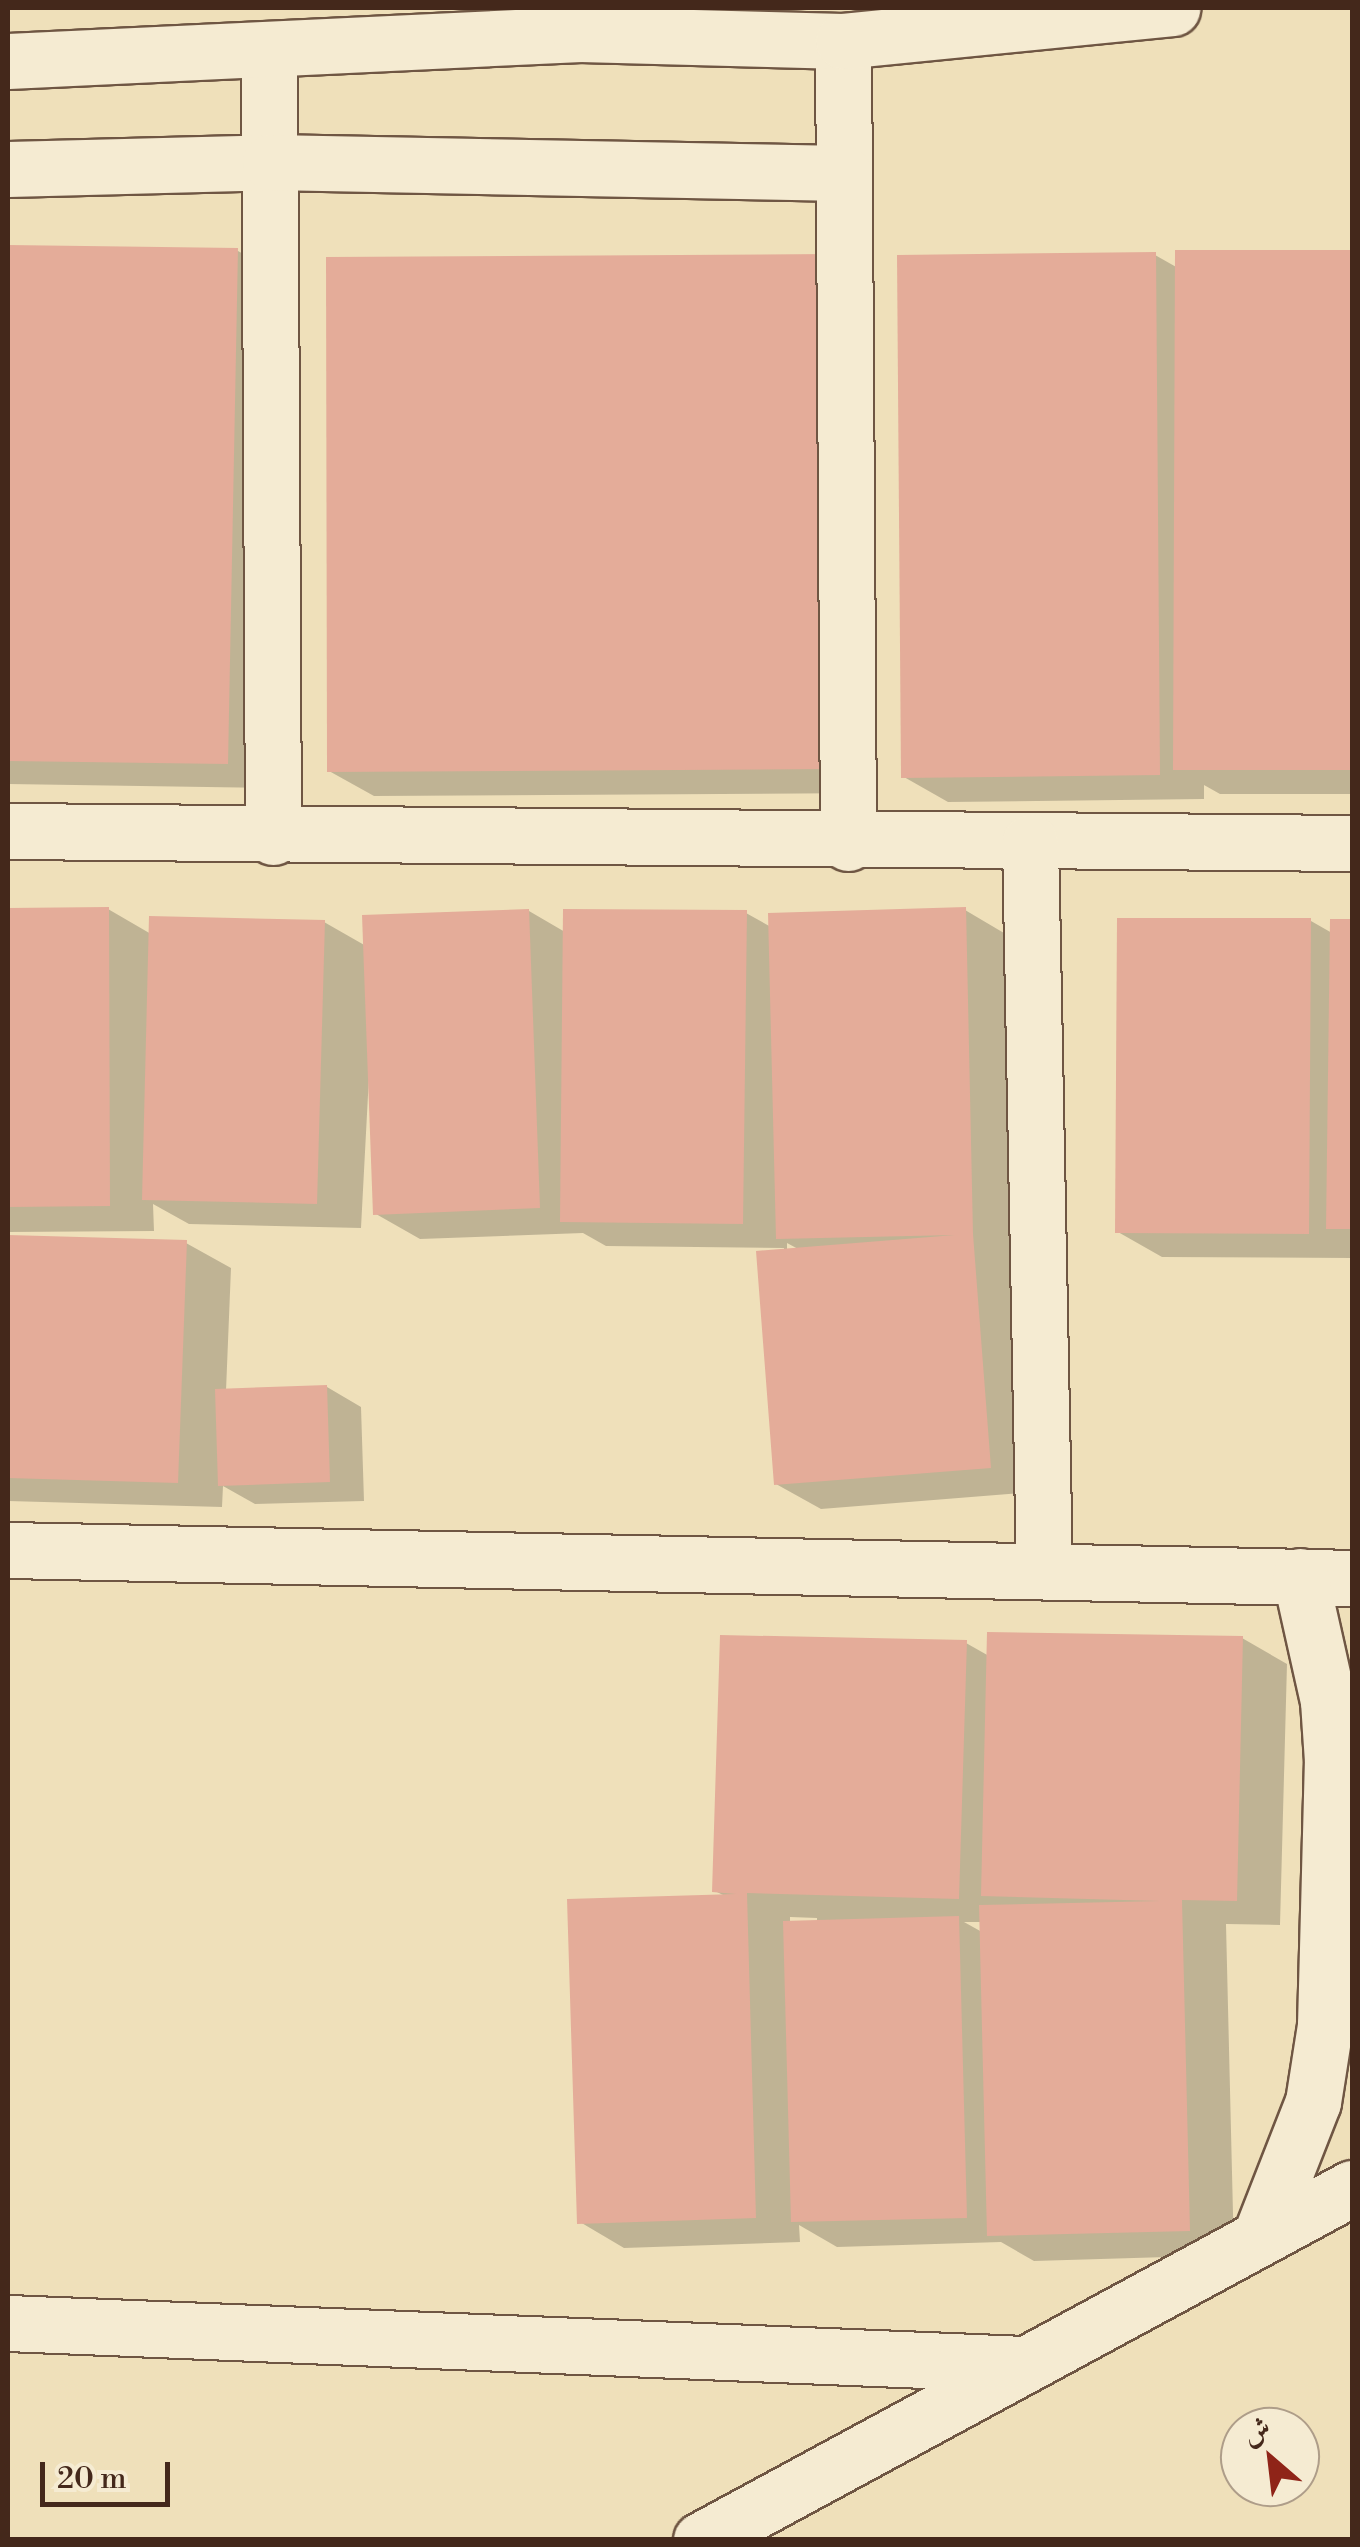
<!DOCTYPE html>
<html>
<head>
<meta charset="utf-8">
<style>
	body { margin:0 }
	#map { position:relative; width:1360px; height:2547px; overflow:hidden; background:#efe0ba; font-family:"Libre Bodoni",Amiri,serif }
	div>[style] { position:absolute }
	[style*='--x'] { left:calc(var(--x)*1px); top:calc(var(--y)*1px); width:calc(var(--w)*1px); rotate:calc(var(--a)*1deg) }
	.shadow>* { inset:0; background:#0003 }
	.building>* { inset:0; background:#e4ac99 }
	.roads { filter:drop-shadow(2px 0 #6f5643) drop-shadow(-2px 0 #6f5643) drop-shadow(0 2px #6f5643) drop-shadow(0 -2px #6f5643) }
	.minor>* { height:55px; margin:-27.5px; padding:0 27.5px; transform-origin:27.5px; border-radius:27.5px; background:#f5ebd2 }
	span { translate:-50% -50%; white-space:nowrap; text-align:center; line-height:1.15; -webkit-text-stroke:10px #f5ebd2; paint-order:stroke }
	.frame { position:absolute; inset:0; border:10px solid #44281b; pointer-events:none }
	.north { position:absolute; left:1220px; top:2407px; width:100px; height:100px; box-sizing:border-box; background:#f5ebd2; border:2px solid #ae9d89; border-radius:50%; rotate:332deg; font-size:28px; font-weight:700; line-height:40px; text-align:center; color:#44281b }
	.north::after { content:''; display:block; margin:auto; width:35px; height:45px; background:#8f2418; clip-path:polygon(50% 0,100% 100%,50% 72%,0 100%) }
	.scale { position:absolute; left:40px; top:2462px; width:130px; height:45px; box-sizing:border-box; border:5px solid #44281b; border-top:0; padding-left:12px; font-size:30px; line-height:35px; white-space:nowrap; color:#44281b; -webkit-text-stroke:8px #f5ebd2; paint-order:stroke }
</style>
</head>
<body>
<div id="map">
	<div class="shadow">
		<i style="clip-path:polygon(8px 247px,238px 251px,282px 276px,272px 788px,8px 784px)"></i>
		<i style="clip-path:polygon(1178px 252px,1352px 252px,1352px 794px,1220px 794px,1204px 785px,1204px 799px,948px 802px,904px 777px,1155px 255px,1178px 268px)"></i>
		<i style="clip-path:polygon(830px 257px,875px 283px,875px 793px,374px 796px,329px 771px)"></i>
		<i style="clip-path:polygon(evenodd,108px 909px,151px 934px,324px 922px,366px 946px,529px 911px,565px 932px,746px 913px,771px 927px,965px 910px,1009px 936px,1034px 1492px,821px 1509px,776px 1484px,784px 1248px,606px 1246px,583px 1233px,420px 1239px,376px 1214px,370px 1057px,361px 1228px,189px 1224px,153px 1204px,154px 1231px,8px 1232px,8px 910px,108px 909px,787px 1243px,800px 1250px,787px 1251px,787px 1243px)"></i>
		<i style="clip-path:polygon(1311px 921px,1332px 933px,1332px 921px,1352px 921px,1352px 1258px,1162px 1257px,1118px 1232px)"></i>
		<i style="clip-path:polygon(8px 1238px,186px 1243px,231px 1268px,226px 1391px,327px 1387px,361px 1407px,364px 1501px,255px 1504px,223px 1486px,222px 1507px,8px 1501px)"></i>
		<i style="clip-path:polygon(evenodd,1242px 1638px,1287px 1664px,1280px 1925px,1226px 1924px,1234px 2255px,1034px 2261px,1001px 2242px,837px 2247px,799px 2225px,800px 2242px,624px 2248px,580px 2222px,725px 1896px,715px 1891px,966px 1643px,989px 1656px,1242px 1638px,790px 1917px,817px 1918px,817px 1922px,790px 1923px,790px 1917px,1242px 1638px,964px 1922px,982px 1922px,982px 1932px,964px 1922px)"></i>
	</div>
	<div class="building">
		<i style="clip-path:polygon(8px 245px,238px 248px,228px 764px,8px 761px)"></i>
		<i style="clip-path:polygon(1175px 250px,1352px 250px,1352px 770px,1173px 770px)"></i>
		<i style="clip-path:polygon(1156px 252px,1160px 775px,901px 778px,897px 255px)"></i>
		<i style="clip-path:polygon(831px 254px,832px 769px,327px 772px,326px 257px)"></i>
		<i style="clip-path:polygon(109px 907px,110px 1206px,8px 1207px,8px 908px)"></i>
		<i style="clip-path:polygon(966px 907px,973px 1234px,991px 1468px,774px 1485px,756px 1251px,955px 1235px,776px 1239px,768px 913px)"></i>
		<i style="clip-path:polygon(529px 909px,540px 1208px,373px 1215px,362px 915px)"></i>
		<i style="clip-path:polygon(563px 909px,747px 910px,743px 1224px,560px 1222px)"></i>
		<i style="clip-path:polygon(149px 916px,325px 920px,317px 1204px,142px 1200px)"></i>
		<i style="clip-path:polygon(1117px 918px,1311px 918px,1309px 1234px,1115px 1233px)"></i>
		<i style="clip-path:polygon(1330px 919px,1352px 919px,1352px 1229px,1326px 1229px)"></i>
		<i style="clip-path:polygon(8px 1235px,187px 1240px,178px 1483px,8px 1478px)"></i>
		<i style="clip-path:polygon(327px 1385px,330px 1482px,218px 1486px,215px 1389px)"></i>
		<i style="clip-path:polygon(987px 1632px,1243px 1636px,1237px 1901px,1182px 1900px,1190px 2231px,987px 2236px,979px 1905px,1160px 1901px,981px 1896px)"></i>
		<i style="clip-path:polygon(720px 1635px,967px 1640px,959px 1899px,747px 1893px,756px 2218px,577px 2224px,567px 1899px,736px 1894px,712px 1892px)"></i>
		<i style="clip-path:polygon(959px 1916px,967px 2218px,791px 2222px,783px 1921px)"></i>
	</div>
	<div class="roads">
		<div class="minor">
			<i style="--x:843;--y:41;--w:802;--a:89.64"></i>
			<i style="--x:269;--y:49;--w:788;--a:89.71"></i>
			<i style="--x:8;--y:61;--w:573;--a:-2.7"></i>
			<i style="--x:580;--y:34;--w:263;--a:1.5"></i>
			<i style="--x:843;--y:41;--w:331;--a:-5.7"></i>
			<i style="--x:8;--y:169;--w:262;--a:-1.5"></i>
			<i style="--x:270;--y:162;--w:574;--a:1.1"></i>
			<i style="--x:8;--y:831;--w:1344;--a:0.51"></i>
			<i style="--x:1030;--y:842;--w:727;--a:88.9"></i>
			<i style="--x:8;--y:1550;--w:1344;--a:1.19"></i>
			<i style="--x:1260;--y:2237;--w:145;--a:-68.6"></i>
			<i style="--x:1313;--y:2102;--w:78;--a:-81.1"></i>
			<i style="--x:1325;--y:2025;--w:264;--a:-88.5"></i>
			<i style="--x:1332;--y:1761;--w:60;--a:-93.8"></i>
			<i style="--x:1328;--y:1701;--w:128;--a:-102.6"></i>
			<i style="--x:8;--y:2323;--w:1018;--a:2.31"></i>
			<i style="--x:701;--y:2540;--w:740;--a:-28.4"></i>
		</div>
	</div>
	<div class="frame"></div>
	<div class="north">ش</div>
	<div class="scale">20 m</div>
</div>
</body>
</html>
